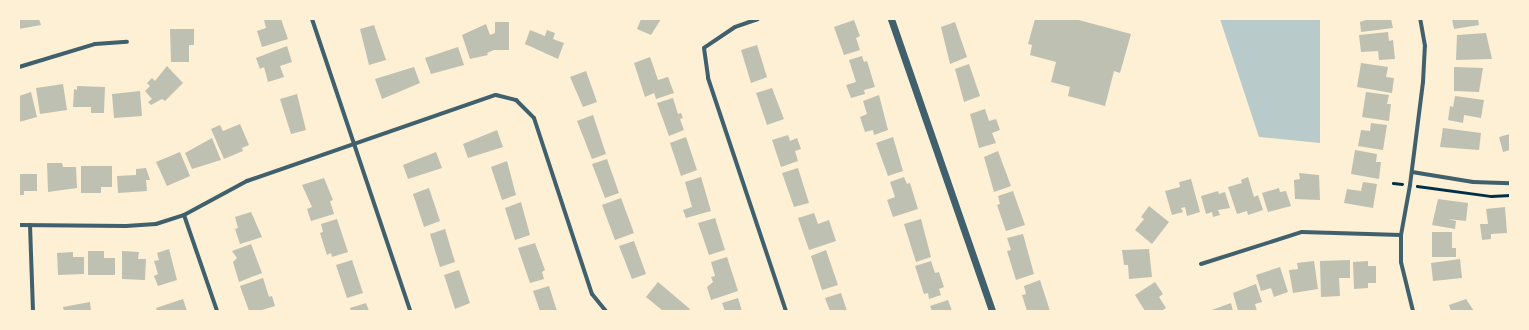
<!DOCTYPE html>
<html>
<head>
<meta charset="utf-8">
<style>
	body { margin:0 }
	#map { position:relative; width:1529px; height:330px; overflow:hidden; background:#fdf0d5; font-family:"Roboto Condensed",sans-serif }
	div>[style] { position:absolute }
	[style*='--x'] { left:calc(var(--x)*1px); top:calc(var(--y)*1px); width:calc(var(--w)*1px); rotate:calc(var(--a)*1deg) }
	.green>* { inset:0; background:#b9caca }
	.building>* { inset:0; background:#bec0b2 }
	.path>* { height:2.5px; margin:-1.25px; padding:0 1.25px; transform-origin:1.25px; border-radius:1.25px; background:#003049 }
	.minor>* { height:4px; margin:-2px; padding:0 2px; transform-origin:2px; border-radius:2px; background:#3f606c }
	.tertiary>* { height:7px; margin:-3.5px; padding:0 3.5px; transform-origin:3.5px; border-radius:3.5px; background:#3f606c }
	span { translate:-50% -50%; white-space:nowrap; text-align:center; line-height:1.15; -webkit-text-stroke:4px #fdf0d5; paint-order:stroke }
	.frame { position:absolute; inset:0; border:20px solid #fdf0d5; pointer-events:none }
</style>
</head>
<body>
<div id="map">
	<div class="green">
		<i style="clip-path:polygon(1220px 19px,1320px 19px,1320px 143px,1259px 137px)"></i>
	</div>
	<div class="building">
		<i style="clip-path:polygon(19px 19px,39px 19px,41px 25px,19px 29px)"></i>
		<i style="clip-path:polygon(281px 19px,288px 39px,262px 47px,257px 31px,266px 28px,264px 20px)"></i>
		<i style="clip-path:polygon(641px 19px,661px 19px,651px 35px,637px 29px)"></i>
		<i style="clip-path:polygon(1035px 19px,1075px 19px,1131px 34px,1120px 73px,1114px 71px,1105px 106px,1068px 96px,1070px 87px,1051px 82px,1056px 62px,1030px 55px,1032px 45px,1028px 44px)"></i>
		<i style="clip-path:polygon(1369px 19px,1391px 19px,1393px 28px,1361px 32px,1360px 22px)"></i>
		<i style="clip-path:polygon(1452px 19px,1478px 19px,1479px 25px,1454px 29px)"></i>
		<i style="clip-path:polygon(854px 20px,860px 36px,856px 38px,860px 50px,844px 55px,834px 27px)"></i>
		<i style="clip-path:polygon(495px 22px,509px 22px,509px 50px,494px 50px,487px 53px,488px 55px,470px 59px,462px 35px,486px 24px,490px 35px,495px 33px)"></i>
		<i style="clip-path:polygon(955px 22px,967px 57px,950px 64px,941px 27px)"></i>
		<i style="clip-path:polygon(374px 25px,386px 60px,369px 65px,360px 29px)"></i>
		<i style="clip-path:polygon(170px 29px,194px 29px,194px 45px,189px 45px,189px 62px,171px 62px)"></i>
		<i style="clip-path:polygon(530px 30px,545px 36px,547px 30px,555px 33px,553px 39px,564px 43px,558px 59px,525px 44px)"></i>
		<i style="clip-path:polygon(1388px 32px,1389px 41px,1393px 40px,1395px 59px,1379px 60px,1378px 51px,1361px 52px,1359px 35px)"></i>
		<i style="clip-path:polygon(1486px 33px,1492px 59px,1456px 60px,1457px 35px)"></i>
		<i style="clip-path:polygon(757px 45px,767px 77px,751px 83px,741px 50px)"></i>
		<i style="clip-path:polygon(287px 46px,292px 62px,280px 66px,284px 77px,268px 82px,264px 67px,260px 69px,256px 58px)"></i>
		<i style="clip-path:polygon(458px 47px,464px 65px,431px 74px,425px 58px)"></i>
		<i style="clip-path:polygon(862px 56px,864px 62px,867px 61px,875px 87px,864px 90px,865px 94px,851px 98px,846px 85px,856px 82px,849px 60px)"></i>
		<i style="clip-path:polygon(650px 57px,658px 80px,668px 77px,674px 93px,656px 99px,654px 93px,645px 97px,634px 63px)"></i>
		<i style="clip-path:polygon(1361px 63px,1388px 67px,1386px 77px,1394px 78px,1392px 93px,1357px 87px)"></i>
		<i style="clip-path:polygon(969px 64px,980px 96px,964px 102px,955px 69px)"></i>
		<i style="clip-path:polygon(167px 66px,183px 83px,165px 101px,162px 99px,151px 105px,148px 102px,152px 99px,145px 91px,150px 86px,147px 83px,152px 78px,155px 81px)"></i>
		<i style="clip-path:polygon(414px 67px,420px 83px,382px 99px,375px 79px)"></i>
		<i style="clip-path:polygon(1454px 67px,1483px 68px,1479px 92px,1454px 91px)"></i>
		<i style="clip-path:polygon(586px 71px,597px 102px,583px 107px,570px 77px)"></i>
		<i style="clip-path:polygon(63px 84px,67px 110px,40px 114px,36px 88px)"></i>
		<i style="clip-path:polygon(77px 86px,105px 87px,104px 113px,91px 113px,91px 107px,73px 107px,74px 89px,77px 90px)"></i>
		<i style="clip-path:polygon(772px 88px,784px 119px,767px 125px,756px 93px)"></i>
		<i style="clip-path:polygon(140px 91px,142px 116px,114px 118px,112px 94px)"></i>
		<i style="clip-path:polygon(31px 92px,37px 117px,19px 122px,19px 96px)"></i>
		<i style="clip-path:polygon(1366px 92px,1389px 95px,1387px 104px,1391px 104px,1389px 121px,1362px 117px)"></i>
		<i style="clip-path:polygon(297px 94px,306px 130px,291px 134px,280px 99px)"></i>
		<i style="clip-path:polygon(879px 95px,888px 130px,874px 135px,873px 130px,865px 132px,860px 117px,867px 114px,863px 101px)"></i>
		<i style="clip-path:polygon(1455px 96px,1484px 100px,1481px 118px,1464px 115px,1463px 123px,1448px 120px,1450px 106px,1453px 107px)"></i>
		<i style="clip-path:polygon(673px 98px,678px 114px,681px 113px,683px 118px,680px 119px,684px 130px,669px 136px,657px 103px)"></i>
		<i style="clip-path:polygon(985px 109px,989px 121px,996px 119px,1000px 130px,992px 133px,996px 143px,979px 148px,970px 114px)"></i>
		<i style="clip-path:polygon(593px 115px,606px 154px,592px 159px,577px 121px)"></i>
		<i style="clip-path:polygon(1371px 123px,1387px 125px,1383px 150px,1358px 146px,1361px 130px,1370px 131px)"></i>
		<i style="clip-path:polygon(240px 124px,249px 145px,242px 148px,243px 151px,224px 159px,211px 129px,220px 125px,223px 131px)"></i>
		<i style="clip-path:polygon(1443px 128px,1481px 133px,1479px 150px,1440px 147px)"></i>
		<i style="clip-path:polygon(497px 130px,503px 147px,468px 158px,463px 144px)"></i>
		<i style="clip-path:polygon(1510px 134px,1510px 150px,1503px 152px,1499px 137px)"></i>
		<i style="clip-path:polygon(788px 135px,790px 141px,797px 138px,801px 149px,795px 151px,798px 161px,781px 167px,772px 140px)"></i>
		<i style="clip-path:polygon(686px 137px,697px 170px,681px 176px,670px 143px)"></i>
		<i style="clip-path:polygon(893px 137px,903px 171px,888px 176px,876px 143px)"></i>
		<i style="clip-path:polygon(212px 138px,221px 160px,192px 169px,185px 153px)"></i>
		<i style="clip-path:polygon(1355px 150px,1377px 154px,1376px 162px,1381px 162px,1379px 179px,1351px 174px)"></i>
		<i style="clip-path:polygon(998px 151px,1011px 186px,994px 192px,984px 157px)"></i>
		<i style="clip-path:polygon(180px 152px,190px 176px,167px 186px,156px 162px)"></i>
		<i style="clip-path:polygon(436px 152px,442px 168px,408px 179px,403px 165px)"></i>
		<i style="clip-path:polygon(607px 159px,619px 193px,605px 198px,592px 164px)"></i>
		<i style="clip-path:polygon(507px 161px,516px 195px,502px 200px,491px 167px)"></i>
		<i style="clip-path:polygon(47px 163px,62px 163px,63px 167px,76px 167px,77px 188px,48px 192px)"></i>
		<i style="clip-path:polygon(81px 166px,112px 166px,112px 187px,101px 187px,101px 193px,81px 193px)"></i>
		<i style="clip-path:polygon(146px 168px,150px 180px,146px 180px,147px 191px,118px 193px,117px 176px,136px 175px,136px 169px)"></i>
		<i style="clip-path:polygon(798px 168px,809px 203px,794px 207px,782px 173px)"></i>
		<i style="clip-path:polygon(1299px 173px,1319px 175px,1320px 200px,1295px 199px,1294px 180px,1300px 179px)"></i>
		<i style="clip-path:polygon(19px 174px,37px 174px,37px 191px,24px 191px,24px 195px,19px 195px)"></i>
		<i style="clip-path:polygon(701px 177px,711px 211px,686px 218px,683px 210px,692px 207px,685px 182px)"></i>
		<i style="clip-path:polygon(904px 177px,907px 184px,910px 183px,918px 209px,893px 217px,887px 200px,895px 197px,890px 182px)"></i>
		<i style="clip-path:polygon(1248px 177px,1254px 197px,1258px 195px,1263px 210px,1248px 215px,1247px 211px,1237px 214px,1228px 187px,1242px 183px,1241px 180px)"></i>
		<i style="clip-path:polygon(324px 178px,333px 200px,330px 201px,334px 214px,311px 221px,307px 209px,312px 207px,302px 185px)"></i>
		<i style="clip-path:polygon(1191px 179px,1200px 212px,1187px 216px,1185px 207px,1181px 208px,1183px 212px,1172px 215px,1165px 191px,1180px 187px,1179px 182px)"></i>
		<i style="clip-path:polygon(1363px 182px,1377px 184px,1373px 208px,1344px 203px,1347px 189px,1361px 191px)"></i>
		<i style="clip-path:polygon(429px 188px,440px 221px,424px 227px,413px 194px)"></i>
		<i style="clip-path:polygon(1279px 188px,1280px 192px,1286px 191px,1291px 206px,1268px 212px,1262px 193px)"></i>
		<i style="clip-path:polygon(1013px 191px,1025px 225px,1006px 231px,997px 205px,1000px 204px,998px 196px)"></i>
		<i style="clip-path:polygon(1218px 191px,1219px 194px,1225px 192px,1230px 208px,1218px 210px,1220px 215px,1213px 217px,1212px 212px,1206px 214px,1201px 196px)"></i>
		<i style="clip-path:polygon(621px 198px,634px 233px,615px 240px,602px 205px)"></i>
		<i style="clip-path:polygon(1438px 199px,1468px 203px,1466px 221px,1448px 219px,1456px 221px,1455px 229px,1432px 225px)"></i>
		<i style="clip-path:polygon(521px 202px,530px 235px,515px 240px,505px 208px)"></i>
		<i style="clip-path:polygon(1149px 206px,1169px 222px,1152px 244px,1135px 230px,1144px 219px,1141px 217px)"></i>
		<i style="clip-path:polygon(1505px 207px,1507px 233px,1491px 234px,1491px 239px,1482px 240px,1480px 224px,1488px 224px,1486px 209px)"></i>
		<i style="clip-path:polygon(251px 212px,262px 237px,240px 244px,235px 229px,238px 228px,235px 217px)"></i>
		<i style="clip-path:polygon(814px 213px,818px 224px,829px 220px,836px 241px,809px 250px,798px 218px)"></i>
		<i style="clip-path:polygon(715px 218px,725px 250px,709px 255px,698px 223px)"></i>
		<i style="clip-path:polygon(337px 219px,348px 252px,332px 257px,331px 253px,327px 255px,320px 233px,323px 232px,321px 224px)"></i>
		<i style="clip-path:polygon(921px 219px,931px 257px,916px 262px,904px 224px)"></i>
		<i style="clip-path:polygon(445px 229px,455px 262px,440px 267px,430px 234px)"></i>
		<i style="clip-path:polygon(1432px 232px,1452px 232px,1452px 248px,1456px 248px,1456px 257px,1432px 257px)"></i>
		<i style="clip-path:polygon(1023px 234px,1034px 274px,1016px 280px,1007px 251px,1011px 250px,1007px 238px)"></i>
		<i style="clip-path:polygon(634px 241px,646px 274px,632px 279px,619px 246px)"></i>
		<i style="clip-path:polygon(535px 243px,545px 270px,542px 272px,544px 279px,530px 283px,518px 248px)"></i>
		<i style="clip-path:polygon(251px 244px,262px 273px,239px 282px,233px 262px,237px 258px,232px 251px)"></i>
		<i style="clip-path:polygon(169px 249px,177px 280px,158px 286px,154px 276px,158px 274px,154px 261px,159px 260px,157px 253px)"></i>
		<i style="clip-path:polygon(1149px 249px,1152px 277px,1129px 279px,1128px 265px,1124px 265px,1122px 250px)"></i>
		<i style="clip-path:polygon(826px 250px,838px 285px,822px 290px,811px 256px)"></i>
		<i style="clip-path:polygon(88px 251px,104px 251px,104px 258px,115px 258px,115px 275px,88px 275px)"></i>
		<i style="clip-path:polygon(122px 251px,139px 252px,138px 259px,146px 259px,145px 280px,122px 279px)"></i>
		<i style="clip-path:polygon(73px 252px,73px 257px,84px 257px,84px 274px,58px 275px,57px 253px)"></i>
		<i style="clip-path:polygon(727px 257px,738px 291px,711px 300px,707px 287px,713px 282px,711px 277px,715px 276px,711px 262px)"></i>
		<i style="clip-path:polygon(1460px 259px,1462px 278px,1433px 281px,1431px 263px)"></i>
		<i style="clip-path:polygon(352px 260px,363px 293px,347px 298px,336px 265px)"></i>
		<i style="clip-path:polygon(1350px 260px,1350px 278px,1339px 278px,1340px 296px,1321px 297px,1320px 261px)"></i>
		<i style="clip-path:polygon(931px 261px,935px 273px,939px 272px,944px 287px,939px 289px,941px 295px,929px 299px,928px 293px,924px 294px,915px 266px)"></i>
		<i style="clip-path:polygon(1314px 261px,1318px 289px,1293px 293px,1289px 270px,1298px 269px,1297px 263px)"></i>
		<i style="clip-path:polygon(1368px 261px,1368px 266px,1376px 266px,1376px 283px,1368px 283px,1368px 288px,1354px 289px,1353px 262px)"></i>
		<i style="clip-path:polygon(1280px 267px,1288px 292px,1274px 297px,1271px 288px,1261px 291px,1256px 275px)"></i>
		<i style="clip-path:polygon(459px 270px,470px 303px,455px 309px,444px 275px)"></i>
		<i style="clip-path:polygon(263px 278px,269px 297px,272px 296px,275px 306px,259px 311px,249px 311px,240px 286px)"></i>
		<i style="clip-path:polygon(1040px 280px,1050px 311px,1027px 311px,1022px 295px,1026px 294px,1024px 286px)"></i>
		<i style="clip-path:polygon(658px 282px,690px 309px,688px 311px,663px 311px,646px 297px)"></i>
		<i style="clip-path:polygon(1155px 282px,1163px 294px,1159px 297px,1166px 308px,1161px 311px,1145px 311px,1135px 295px)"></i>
		<i style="clip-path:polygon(1256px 284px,1262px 302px,1255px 304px,1257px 311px,1238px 311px,1233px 293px)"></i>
		<i style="clip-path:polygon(549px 286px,557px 311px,540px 311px,533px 291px)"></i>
		<i style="clip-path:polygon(841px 293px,847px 311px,830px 311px,825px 298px)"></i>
		<i style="clip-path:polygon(738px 298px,742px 311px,725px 311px,722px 303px)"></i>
		<i style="clip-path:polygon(183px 299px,187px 311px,157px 311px,156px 308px)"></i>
		<i style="clip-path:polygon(1466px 299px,1474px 311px,1451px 311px,1449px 305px)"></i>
		<i style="clip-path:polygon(948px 300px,952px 311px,932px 311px,930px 306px)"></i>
		<i style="clip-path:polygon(90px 302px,91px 311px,64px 311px,63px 307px)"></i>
		<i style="clip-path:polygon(366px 303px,369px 311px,351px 311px,350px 308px)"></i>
		<i style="clip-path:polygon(1231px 303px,1233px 311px,1209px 311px)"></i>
	</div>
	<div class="path">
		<i style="--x:1393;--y:183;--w:9;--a:6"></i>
		<i style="--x:1417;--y:186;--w:75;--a:7.7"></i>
		<i style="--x:1491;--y:196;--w:19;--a:-3"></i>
	</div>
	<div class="minor">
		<i style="--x:312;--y:19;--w:308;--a:71.4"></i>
		<i style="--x:758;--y:19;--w:24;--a:161"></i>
		<i style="--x:735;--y:27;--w:37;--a:146"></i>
		<i style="--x:704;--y:48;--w:30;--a:82"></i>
		<i style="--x:708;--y:78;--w:246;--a:71.5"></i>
		<i style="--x:19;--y:67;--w:79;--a:-16.8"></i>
		<i style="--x:95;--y:44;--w:32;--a:-4"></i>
		<i style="--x:1412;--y:172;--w:62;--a:9.3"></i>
		<i style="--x:1473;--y:182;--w:37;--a:2"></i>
		<i style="--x:184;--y:215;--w:102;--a:71"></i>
		<i style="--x:19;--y:225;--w:107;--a:0.5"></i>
		<i style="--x:126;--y:226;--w:30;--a:-4"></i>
		<i style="--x:156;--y:224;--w:29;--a:-18"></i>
		<i style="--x:184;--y:215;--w:72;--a:-28.4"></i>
		<i style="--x:247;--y:181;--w:263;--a:-19.1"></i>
		<i style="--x:496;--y:95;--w:21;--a:14"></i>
		<i style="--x:516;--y:100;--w:25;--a:45"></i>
		<i style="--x:534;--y:118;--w:185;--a:71.8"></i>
		<i style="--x:592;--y:294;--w:22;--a:51"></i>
		<i style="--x:30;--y:225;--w:86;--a:88"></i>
		<i style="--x:1201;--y:264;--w:106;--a:-17.6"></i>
		<i style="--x:1302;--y:232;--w:99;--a:1.7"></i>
		<i style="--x:1413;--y:311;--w:50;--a:-103.8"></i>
		<i style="--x:1401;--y:262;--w:27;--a:-90"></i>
		<i style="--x:1401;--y:235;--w:51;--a:-79.8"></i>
		<i style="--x:1410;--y:185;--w:104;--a:-82.8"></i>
		<i style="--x:1423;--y:82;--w:36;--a:-87"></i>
		<i style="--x:1425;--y:46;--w:27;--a:-100"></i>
	</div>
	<div class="tertiary">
		<i style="--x:891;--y:19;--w:309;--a:70.9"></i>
	</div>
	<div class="frame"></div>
</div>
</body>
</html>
